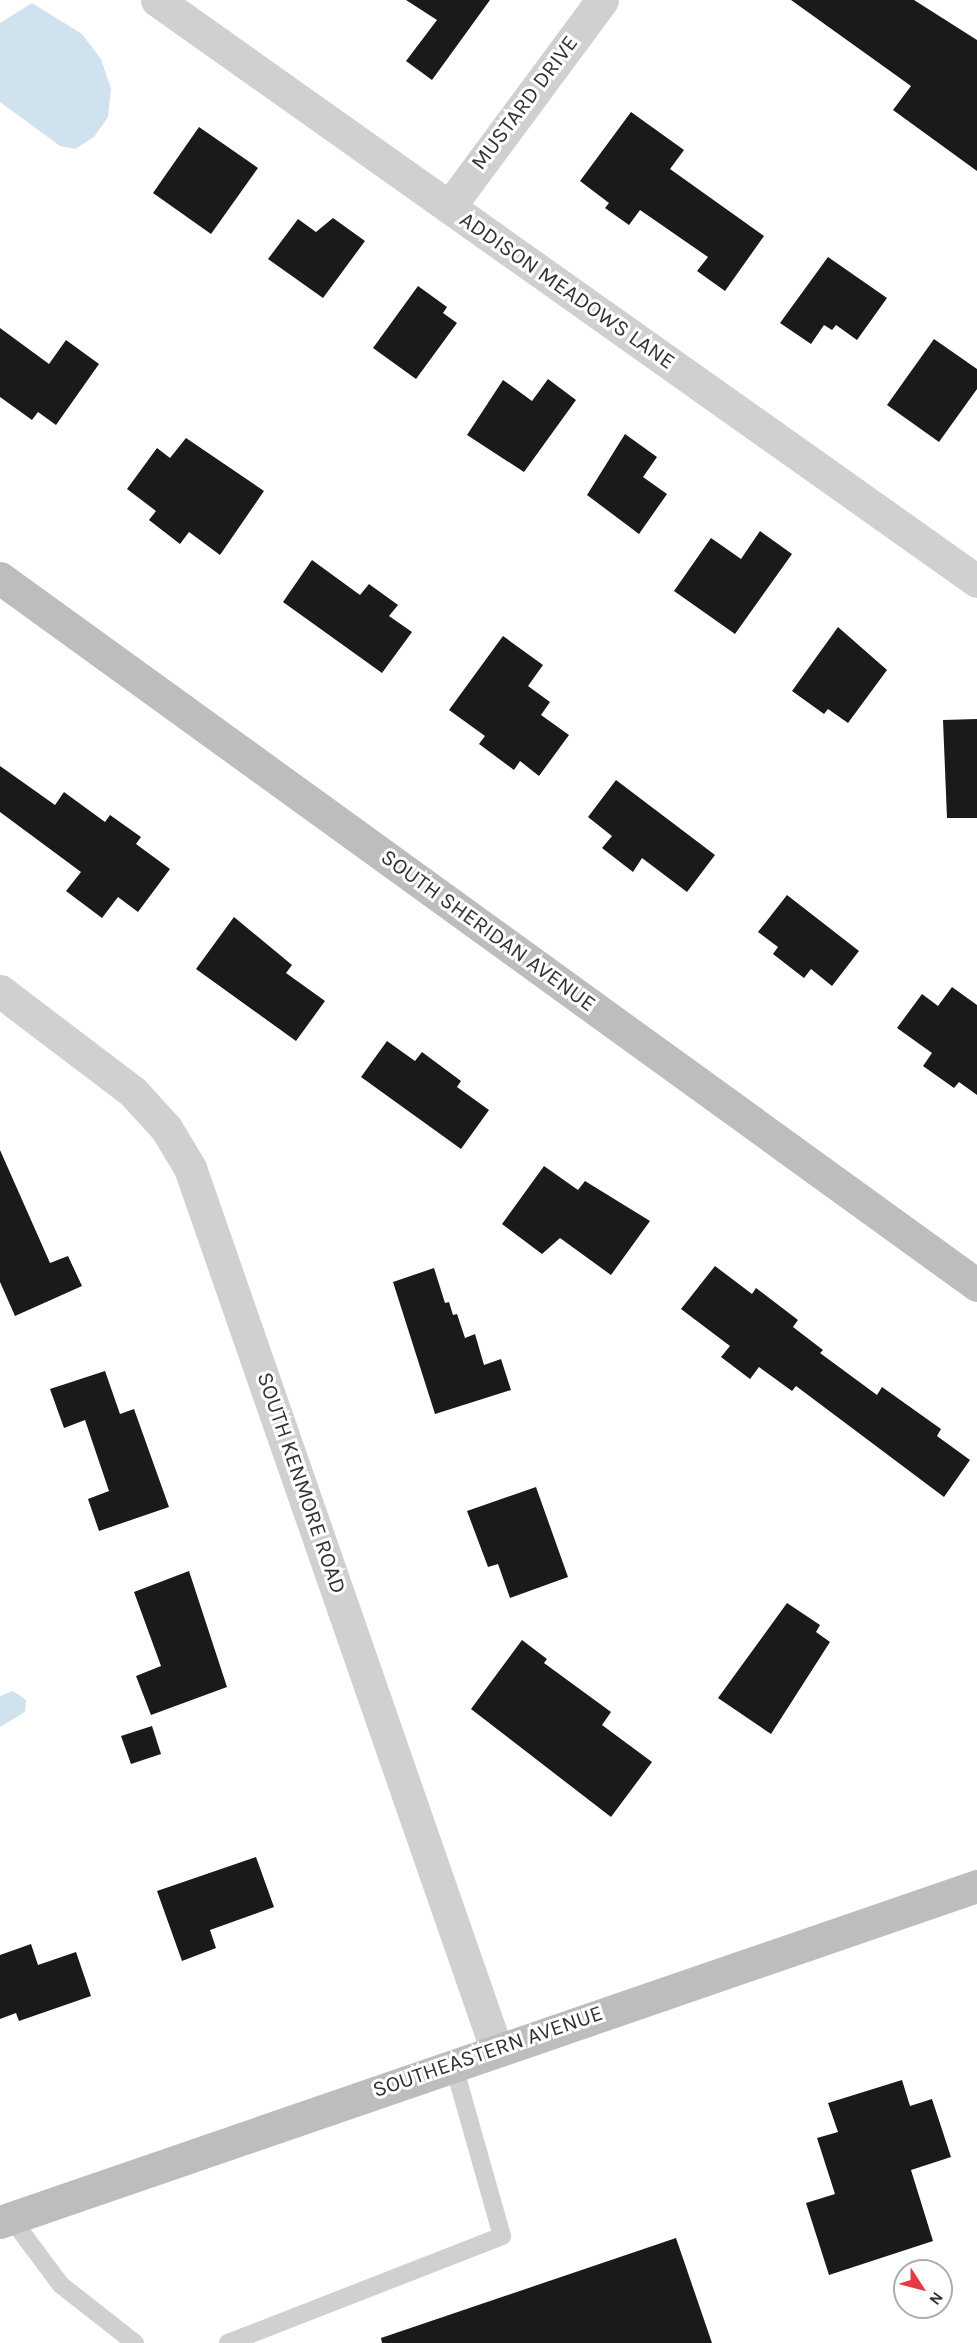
<!DOCTYPE html>
<html>
<head>
<meta charset="utf-8">
<style>
	body { margin:0 }
	#map { position:relative; width:977px; height:2343px; overflow:hidden; background:#fff; font-family:Karla,sans-serif }
	div>[style] { position:absolute }
	[style*='--x'] { left:calc(var(--x)*1px); top:calc(var(--y)*1px); width:calc(var(--w)*1px); rotate:calc(var(--a)*1deg) }
	.water>* { inset:0; background:#cfe2ee }
	.building>* { inset:0; background:#1a1a1a }
	.lane>* { height:18px; margin:-9px; padding:0 9px; transform-origin:9px; border-radius:9px; background:#d0d0d0 }
	.street>* { height:33px; margin:-16.5px; padding:0 16.5px; transform-origin:16.5px; border-radius:16.5px; background:#d0d0d0 }
	.secondary>* { height:33px; margin:-16.5px; padding:0 16.5px; transform-origin:16.5px; border-radius:16.5px; background:#bdbdbd }
	span { translate:-50% -50%; white-space:nowrap; text-align:center; line-height:1.15; -webkit-text-stroke:6px #fff; paint-order:stroke }
	.street-label { font-size:22px; color:#333 }
	.north { position:absolute; left:893px; top:2259px; width:60px; height:60px; box-sizing:border-box; background:#fff; border:2px solid #adadad; border-radius:50%; rotate:126deg; font-size:16px; font-weight:700; line-height:24px; text-align:center; color:#333 }
	.north::after { content:''; display:block; margin:auto; width:21px; height:27px; background:#e63946; clip-path:polygon(50% 0,100% 100%,50% 72%,0 100%) }
</style>
</head>
<body>
<div id="map">
	<div class="water">
		<i style="clip-path:polygon(32px 3px,82px 34px,101px 59px,111px 89px,108px 117px,94px 137px,75px 149px,60px 146px,0 102px,0 23px)"></i>
		<i style="clip-path:polygon(13px 1691px,26px 1700px,25px 1712px,0 1727px,0 1696px)"></i>
	</div>
	<div class="building">
		<i style="clip-path:polygon(406px 0,490px 0,432px 80px,406px 61px,437px 20px)"></i>
		<i style="clip-path:polygon(791px 0,914px 0,977px 40px,977px 171px,893px 110px,911px 86px)"></i>
		<i style="clip-path:polygon(631px 112px,684px 150px,670px 169px,764px 236px,725px 291px,697px 271px,708px 257px,640px 210px,629px 225px,605px 208px,609px 203px,580px 181px)"></i>
		<i style="clip-path:polygon(199px 127px,258px 168px,211px 234px,153px 193px)"></i>
		<i style="clip-path:polygon(333px 218px,365px 241px,323px 298px,268px 259px,298px 219px,316px 232px)"></i>
		<i style="clip-path:polygon(828px 257px,887px 298px,857px 340px,836px 325px,832px 330px,824px 325px,811px 344px,780px 323px)"></i>
		<i style="clip-path:polygon(418px 286px,447px 307px,443px 313px,457px 323px,416px 379px,373px 348px)"></i>
		<i style="clip-path:polygon(0 328px,49px 364px,66px 340px,99px 364px,56px 425px,38px 412px,32px 420px,0 397px)"></i>
		<i style="clip-path:polygon(934px 339px,977px 369px,977px 389px,939px 442px,887px 405px)"></i>
		<i style="clip-path:polygon(548px 379px,576px 400px,524px 472px,467px 435px,503px 380px,532px 401px)"></i>
		<i style="clip-path:polygon(625px 434px,657px 457px,643px 477px,667px 494px,639px 534px,587px 495px)"></i>
		<i style="clip-path:polygon(186px 438px,264px 491px,220px 555px,189px 532px,180px 544px,149px 520px,156px 511px,127px 489px,157px 448px,170px 458px)"></i>
		<i style="clip-path:polygon(760px 531px,792px 554px,735px 634px,674px 591px,711px 538px,741px 559px)"></i>
		<i style="clip-path:polygon(312px 560px,360px 595px,369px 584px,398px 605px,389px 616px,412px 632px,382px 673px,283px 602px)"></i>
		<i style="clip-path:polygon(838px 627px,887px 670px,848px 723px,828px 709px,824px 714px,792px 691px)"></i>
		<i style="clip-path:polygon(503px 636px,543px 665px,528px 686px,550px 702px,541px 715px,569px 735px,539px 776px,520px 761px,514px 770px,479px 744px,485px 736px,449px 710px)"></i>
		<i style="clip-path:polygon(977px 719px,977px 818px,947px 818px,943px 720px)"></i>
		<i style="clip-path:polygon(0 766px,55px 805px,64px 792px,105px 822px,110px 815px,141px 837px,136px 844px,170px 869px,138px 912px,118px 897px,102px 918px,66px 891px,81px 872px,0 812px)"></i>
		<i style="clip-path:polygon(616px 780px,715px 855px,687px 892px,642px 858px,633px 872px,602px 848px,612px 836px,588px 817px)"></i>
		<i style="clip-path:polygon(787px 895px,859px 951px,832px 986px,811px 969px,804px 978px,773px 954px,778px 947px,758px 932px)"></i>
		<i style="clip-path:polygon(234px 917px,292px 965px,286px 973px,325px 1001px,296px 1041px,196px 969px)"></i>
		<i style="clip-path:polygon(952px 987px,977px 1005px,977px 1095px,959px 1082px,954px 1088px,923px 1066px,932px 1053px,897px 1028px,922px 994px,938px 1006px)"></i>
		<i style="clip-path:polygon(387px 1041px,415px 1061px,422px 1052px,461px 1081px,457px 1087px,489px 1110px,461px 1149px,361px 1077px)"></i>
		<i style="clip-path:polygon(0 1150px,50px 1263px,68px 1256px,82px 1286px,15px 1316px,0 1282px)"></i>
		<i style="clip-path:polygon(544px 1166px,578px 1190px,585px 1181px,650px 1221px,611px 1275px,560px 1238px,542px 1254px,502px 1224px)"></i>
		<i style="clip-path:polygon(715px 1266px,752px 1294px,756px 1288px,798px 1320px,793px 1327px,823px 1350px,820px 1353px,877px 1395px,882px 1387px,941px 1429px,937px 1436px,970px 1460px,944px 1497px,796px 1386px,792px 1391px,759px 1367px,750px 1379px,721px 1357px,730px 1346px,681px 1309px)"></i>
		<i style="clip-path:polygon(434px 1268px,445px 1303px,449px 1302px,453px 1315px,457px 1314px,465px 1338px,475px 1334px,484px 1365px,501px 1359px,511px 1390px,435px 1414px,393px 1282px)"></i>
		<i style="clip-path:polygon(105px 1371px,120px 1414px,134px 1409px,169px 1507px,99px 1531px,88px 1499px,109px 1491px,85px 1420px,64px 1428px,50px 1389px)"></i>
		<i style="clip-path:polygon(536px 1487px,568px 1577px,510px 1598px,498px 1564px,488px 1567px,467px 1511px)"></i>
		<i style="clip-path:polygon(189px 1571px,227px 1687px,151px 1715px,136px 1676px,161px 1666px,134px 1592px)"></i>
		<i style="clip-path:polygon(787px 1603px,820px 1625px,816px 1632px,830px 1642px,771px 1734px,718px 1698px)"></i>
		<i style="clip-path:polygon(522px 1640px,547px 1659px,544px 1663px,611px 1712px,602px 1725px,652px 1762px,611px 1817px,471px 1709px)"></i>
		<i style="clip-path:polygon(152px 1726px,161px 1754px,131px 1764px,121px 1736px)"></i>
		<i style="clip-path:polygon(256px 1857px,274px 1907px,210px 1930px,216px 1948px,182px 1961px,157px 1891px)"></i>
		<i style="clip-path:polygon(31px 1944px,38px 1965px,76px 1952px,91px 1996px,19px 2021px,16px 2013px,0 2019px,0 1955px)"></i>
		<i style="clip-path:polygon(902px 2080px,910px 2106px,932px 2099px,951px 2157px,911px 2170px,933px 2241px,829px 2275px,806px 2203px,835px 2194px,817px 2138px,838px 2132px,828px 2103px)"></i>
		<i style="clip-path:polygon(676px 2238px,712px 2343px,382px 2343px,381px 2338px)"></i>
	</div>
	<div class="lane">
		<i style="--x:11;--y:2218;--w:84;--a:53.3"></i>
		<i style="--x:61;--y:2285;--w:94;--a:38.1"></i>
		<i style="--x:228;--y:2343;--w:294;--a:-21.3"></i>
		<i style="--x:502;--y:2236;--w:180;--a:-105.8"></i>
	</div>
	<div class="street">
		<i style="--x:157;--y:0;--w:1005;--a:35.32"></i>
		<i style="--x:449;--y:207;--w:257;--a:-53.5"></i>
		<i style="--x:0;--y:991;--w:167;--a:37.2"></i>
		<i style="--x:133;--y:1092;--w:49;--a:47.5"></i>
		<i style="--x:166;--y:1128;--w:47;--a:59"></i>
		<i style="--x:190;--y:1168;--w:932;--a:70.83"></i>
	</div>
	<div class="secondary">
		<i style="--x:0;--y:578;--w:1206;--a:35.89"></i>
		<i style="--x:0;--y:2222;--w:1033;--a:-18.98"></i>
	</div>
	<div class="street-label">
		<span style="left:525px;top:103px;rotate:-53deg">MUSTARD DRIVE</span>
		<span style="left:567px;top:291px;rotate:35deg">ADDISON MEADOWS LANE</span>
		<span style="left:488px;top:931px;rotate:36deg">SOUTH SHERIDAN AVENUE</span>
		<span style="left:301px;top:1483px;rotate:71deg">SOUTH KENMORE ROAD</span>
		<span style="left:488px;top:2052px;rotate:-19deg">SOUTHEASTERN AVENUE</span>
	</div>
	<div class="north">N</div>
</div>
</body>
</html>
